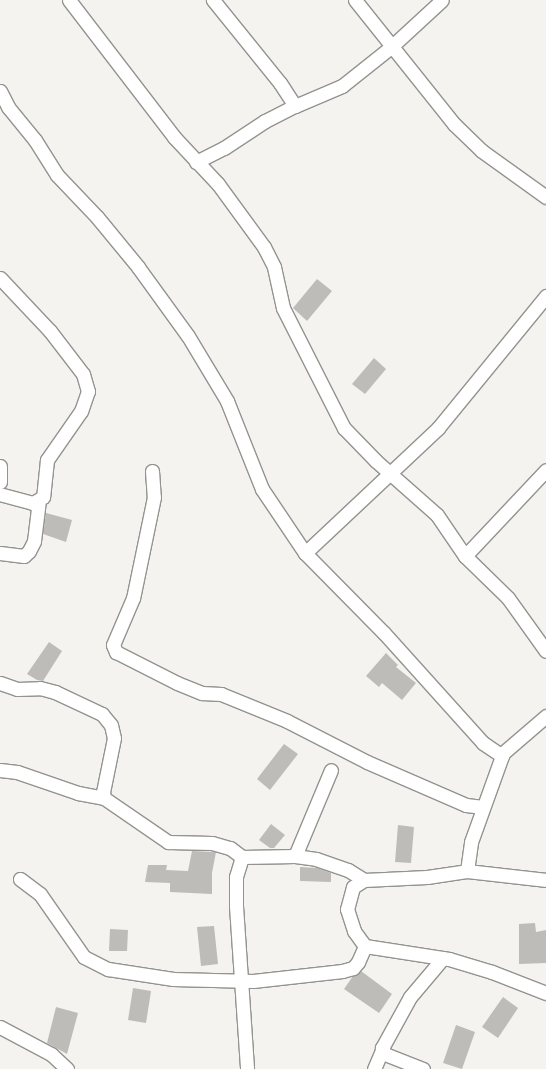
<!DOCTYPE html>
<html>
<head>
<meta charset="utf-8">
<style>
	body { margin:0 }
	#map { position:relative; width:546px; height:1069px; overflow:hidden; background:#f4f3f0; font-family:Arial,sans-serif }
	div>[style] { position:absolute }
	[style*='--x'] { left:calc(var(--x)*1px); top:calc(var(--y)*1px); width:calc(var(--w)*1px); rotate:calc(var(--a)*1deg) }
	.building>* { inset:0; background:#bdbcb9 }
	.roads { filter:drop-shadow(1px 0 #949390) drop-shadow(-1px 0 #949390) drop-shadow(0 1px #949390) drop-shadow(0 -1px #949390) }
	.street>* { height:13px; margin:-6.5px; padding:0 6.5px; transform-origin:6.5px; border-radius:6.5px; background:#fff }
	span { translate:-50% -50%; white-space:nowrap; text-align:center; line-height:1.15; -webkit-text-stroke:3.5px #fff; paint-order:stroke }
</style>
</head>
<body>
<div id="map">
	<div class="building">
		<i style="clip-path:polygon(317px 279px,332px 291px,307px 321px,293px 308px)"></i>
		<i style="clip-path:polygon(374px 358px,386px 369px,365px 394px,352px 384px)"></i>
		<i style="clip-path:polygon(46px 513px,72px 520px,66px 542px,43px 534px)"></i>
		<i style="clip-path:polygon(49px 642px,62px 651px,43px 681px,37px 680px,27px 674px)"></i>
		<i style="clip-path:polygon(386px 653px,398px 665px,396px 667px,416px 683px,402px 700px,382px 683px,379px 687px,366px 676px)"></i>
		<i style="clip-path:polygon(284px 744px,298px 754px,270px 790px,257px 779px)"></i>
		<i style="clip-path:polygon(271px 824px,285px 835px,274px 848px,270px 848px,259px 840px)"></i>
		<i style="clip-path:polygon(398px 825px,414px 827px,411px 863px,395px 862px)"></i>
		<i style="clip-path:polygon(192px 851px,216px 852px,212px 873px,212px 894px,170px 892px,170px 883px,145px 882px,148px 865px,167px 865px,166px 870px,188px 871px)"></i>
		<i style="clip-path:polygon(300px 867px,317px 868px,331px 873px,331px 882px,300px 881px)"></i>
		<i style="clip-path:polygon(535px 923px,536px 932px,546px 930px,546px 963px,519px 964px,519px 924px)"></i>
		<i style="clip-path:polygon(214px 926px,218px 964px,201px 966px,197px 927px)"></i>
		<i style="clip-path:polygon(110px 929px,128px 930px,127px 951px,109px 951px)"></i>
		<i style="clip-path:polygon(361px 971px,392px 994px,379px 1013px,344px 989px,353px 976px)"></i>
		<i style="clip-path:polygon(133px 988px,151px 991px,146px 1023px,128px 1020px)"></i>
		<i style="clip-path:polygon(503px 997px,518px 1008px,498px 1038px,482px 1027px)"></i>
		<i style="clip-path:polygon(56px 1007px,78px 1013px,67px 1054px,47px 1043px)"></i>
		<i style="clip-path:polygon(456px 1025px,475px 1032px,462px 1069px,443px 1063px)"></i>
	</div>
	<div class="roads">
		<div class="street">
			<i style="--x:69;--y:0;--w:173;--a:52.5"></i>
			<i style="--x:174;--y:137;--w:64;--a:46.9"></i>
			<i style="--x:218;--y:184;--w:78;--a:53.9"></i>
			<i style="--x:264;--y:247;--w:22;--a:63"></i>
			<i style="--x:274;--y:267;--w:42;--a:77.6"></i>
			<i style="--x:283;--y:308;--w:135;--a:63.1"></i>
			<i style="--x:344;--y:428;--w:46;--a:45.9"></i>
			<i style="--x:376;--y:461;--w:81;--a:41.5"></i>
			<i style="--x:437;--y:515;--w:50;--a:55.7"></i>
			<i style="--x:465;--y:556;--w:60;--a:44.3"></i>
			<i style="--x:508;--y:598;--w:65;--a:54.4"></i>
			<i style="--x:355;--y:0;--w:159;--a:51.4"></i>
			<i style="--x:454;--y:124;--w:39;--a:44"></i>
			<i style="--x:482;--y:151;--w:79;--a:35.7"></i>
			<i style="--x:0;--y:91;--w:18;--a:63"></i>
			<i style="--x:8;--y:107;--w:43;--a:50.7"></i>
			<i style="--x:35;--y:140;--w:41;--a:57.8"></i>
			<i style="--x:57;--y:175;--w:58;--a:46.4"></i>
			<i style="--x:97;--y:217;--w:65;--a:50.6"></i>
			<i style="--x:138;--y:267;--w:85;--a:54.1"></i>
			<i style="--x:188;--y:336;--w:76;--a:59"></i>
			<i style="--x:227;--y:401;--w:95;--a:68.3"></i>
			<i style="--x:262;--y:489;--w:77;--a:56.1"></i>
			<i style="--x:305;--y:553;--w:112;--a:45.4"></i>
			<i style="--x:384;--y:633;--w:148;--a:48"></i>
			<i style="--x:483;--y:743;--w:23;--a:34"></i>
			<i style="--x:295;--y:106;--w:51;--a:-23.1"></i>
			<i style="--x:342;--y:86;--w:63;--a:-38.5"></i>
			<i style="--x:391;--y:47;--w:69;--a:-42.7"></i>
			<i style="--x:196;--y:162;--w:31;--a:-27"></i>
			<i style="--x:224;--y:148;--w:49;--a:-33.4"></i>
			<i style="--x:265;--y:121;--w:34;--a:-27"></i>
			<i style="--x:295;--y:106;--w:27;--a:-123"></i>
			<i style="--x:280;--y:83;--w:107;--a:-128.9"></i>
			<i style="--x:0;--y:278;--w:73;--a:46.7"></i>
			<i style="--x:50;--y:331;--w:54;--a:52.5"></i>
			<i style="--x:83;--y:374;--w:18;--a:74"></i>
			<i style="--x:88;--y:391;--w:21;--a:109"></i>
			<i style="--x:81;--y:411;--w:60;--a:124.8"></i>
			<i style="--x:47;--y:460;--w:37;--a:96"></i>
			<i style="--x:43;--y:497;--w:12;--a:149"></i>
			<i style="--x:33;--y:503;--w:34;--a:-165"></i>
			<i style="--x:0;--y:466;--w:16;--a:90"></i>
			<i style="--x:152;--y:471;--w:26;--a:86"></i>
			<i style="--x:154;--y:497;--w:103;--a:101.7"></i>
			<i style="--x:133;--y:598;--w:51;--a:113.1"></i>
			<i style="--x:113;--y:645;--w:8;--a:67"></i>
			<i style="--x:116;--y:652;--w:68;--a:26.9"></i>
			<i style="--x:177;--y:683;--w:27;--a:22"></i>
			<i style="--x:202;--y:693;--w:19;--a:3"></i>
			<i style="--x:221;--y:694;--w:71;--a:22.2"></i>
			<i style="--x:287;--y:721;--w:90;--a:27.1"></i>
			<i style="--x:367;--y:762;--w:108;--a:23.5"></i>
			<i style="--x:466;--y:805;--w:17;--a:7"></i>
			<i style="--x:0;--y:553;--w:24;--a:7"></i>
			<i style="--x:24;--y:556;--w:7;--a:-45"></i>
			<i style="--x:29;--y:551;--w:11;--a:-63"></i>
			<i style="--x:34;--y:541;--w:39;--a:-83"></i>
			<i style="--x:305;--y:553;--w:183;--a:-43.2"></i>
			<i style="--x:438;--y:428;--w:171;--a:-50.7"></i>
			<i style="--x:465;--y:556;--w:118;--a:-46.7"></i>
			<i style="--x:0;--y:683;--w:18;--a:19"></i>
			<i style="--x:17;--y:689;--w:23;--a:-2"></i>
			<i style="--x:40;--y:688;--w:16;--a:15"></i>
			<i style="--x:55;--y:692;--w:52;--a:25.1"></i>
			<i style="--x:102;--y:714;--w:14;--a:51"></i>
			<i style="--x:111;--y:725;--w:13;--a:77"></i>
			<i style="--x:114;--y:738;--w:55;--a:101.5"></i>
			<i style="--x:103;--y:792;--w:6;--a:81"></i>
			<i style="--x:104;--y:798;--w:78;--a:34.5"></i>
			<i style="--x:168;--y:842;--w:44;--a:1.3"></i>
			<i style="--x:212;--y:843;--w:19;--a:16"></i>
			<i style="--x:230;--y:848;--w:15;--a:37"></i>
			<i style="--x:242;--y:857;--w:53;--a:-1.1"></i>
			<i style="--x:295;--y:856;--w:21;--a:8"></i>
			<i style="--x:316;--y:859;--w:34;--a:19"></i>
			<i style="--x:348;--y:870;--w:19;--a:32"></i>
			<i style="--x:364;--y:880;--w:63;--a:-2.7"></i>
			<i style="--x:427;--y:877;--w:40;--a:-8.5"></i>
			<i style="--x:467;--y:871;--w:80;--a:6.5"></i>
			<i style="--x:0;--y:770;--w:17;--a:7"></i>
			<i style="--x:17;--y:772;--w:65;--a:19"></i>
			<i style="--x:78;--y:793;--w:26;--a:11"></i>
			<i style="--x:295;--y:856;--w:93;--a:-67.3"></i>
			<i style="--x:242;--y:857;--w:21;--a:107"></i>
			<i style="--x:236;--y:877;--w:29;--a:90"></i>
			<i style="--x:236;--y:906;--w:163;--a:86.1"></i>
			<i style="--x:467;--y:871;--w:29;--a:-82"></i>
			<i style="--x:471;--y:842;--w:95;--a:-70.2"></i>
			<i style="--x:503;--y:753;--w:57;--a:-40.7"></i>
			<i style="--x:20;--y:879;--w:25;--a:37"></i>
			<i style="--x:40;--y:894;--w:77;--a:55.1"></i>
			<i style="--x:84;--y:957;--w:27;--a:27"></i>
			<i style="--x:108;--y:969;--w:66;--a:8.7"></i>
			<i style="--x:173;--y:979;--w:80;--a:1.4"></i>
			<i style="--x:253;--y:981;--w:90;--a:-6.4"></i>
			<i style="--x:342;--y:971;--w:11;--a:-15"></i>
			<i style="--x:353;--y:968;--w:8;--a:-50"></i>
			<i style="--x:358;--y:962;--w:17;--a:-66"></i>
			<i style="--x:364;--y:880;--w:13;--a:148"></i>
			<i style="--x:353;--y:887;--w:23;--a:105"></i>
			<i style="--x:347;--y:909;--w:23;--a:72"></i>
			<i style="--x:354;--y:931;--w:19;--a:54"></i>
			<i style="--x:365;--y:946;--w:85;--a:8.8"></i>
			<i style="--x:449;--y:959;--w:45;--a:16.8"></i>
			<i style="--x:492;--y:972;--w:58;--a:21.3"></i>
			<i style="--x:0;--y:1027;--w:58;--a:27.9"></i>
			<i style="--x:51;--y:1054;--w:22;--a:43"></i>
			<i style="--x:374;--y:1069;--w:21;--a:-67"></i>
			<i style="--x:423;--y:1069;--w:41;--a:-158.5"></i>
			<i style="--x:385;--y:1054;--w:7;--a:-117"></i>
			<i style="--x:382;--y:1048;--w:58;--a:-61.2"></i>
			<i style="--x:410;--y:997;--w:51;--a:-49.8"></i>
		</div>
	</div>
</div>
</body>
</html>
